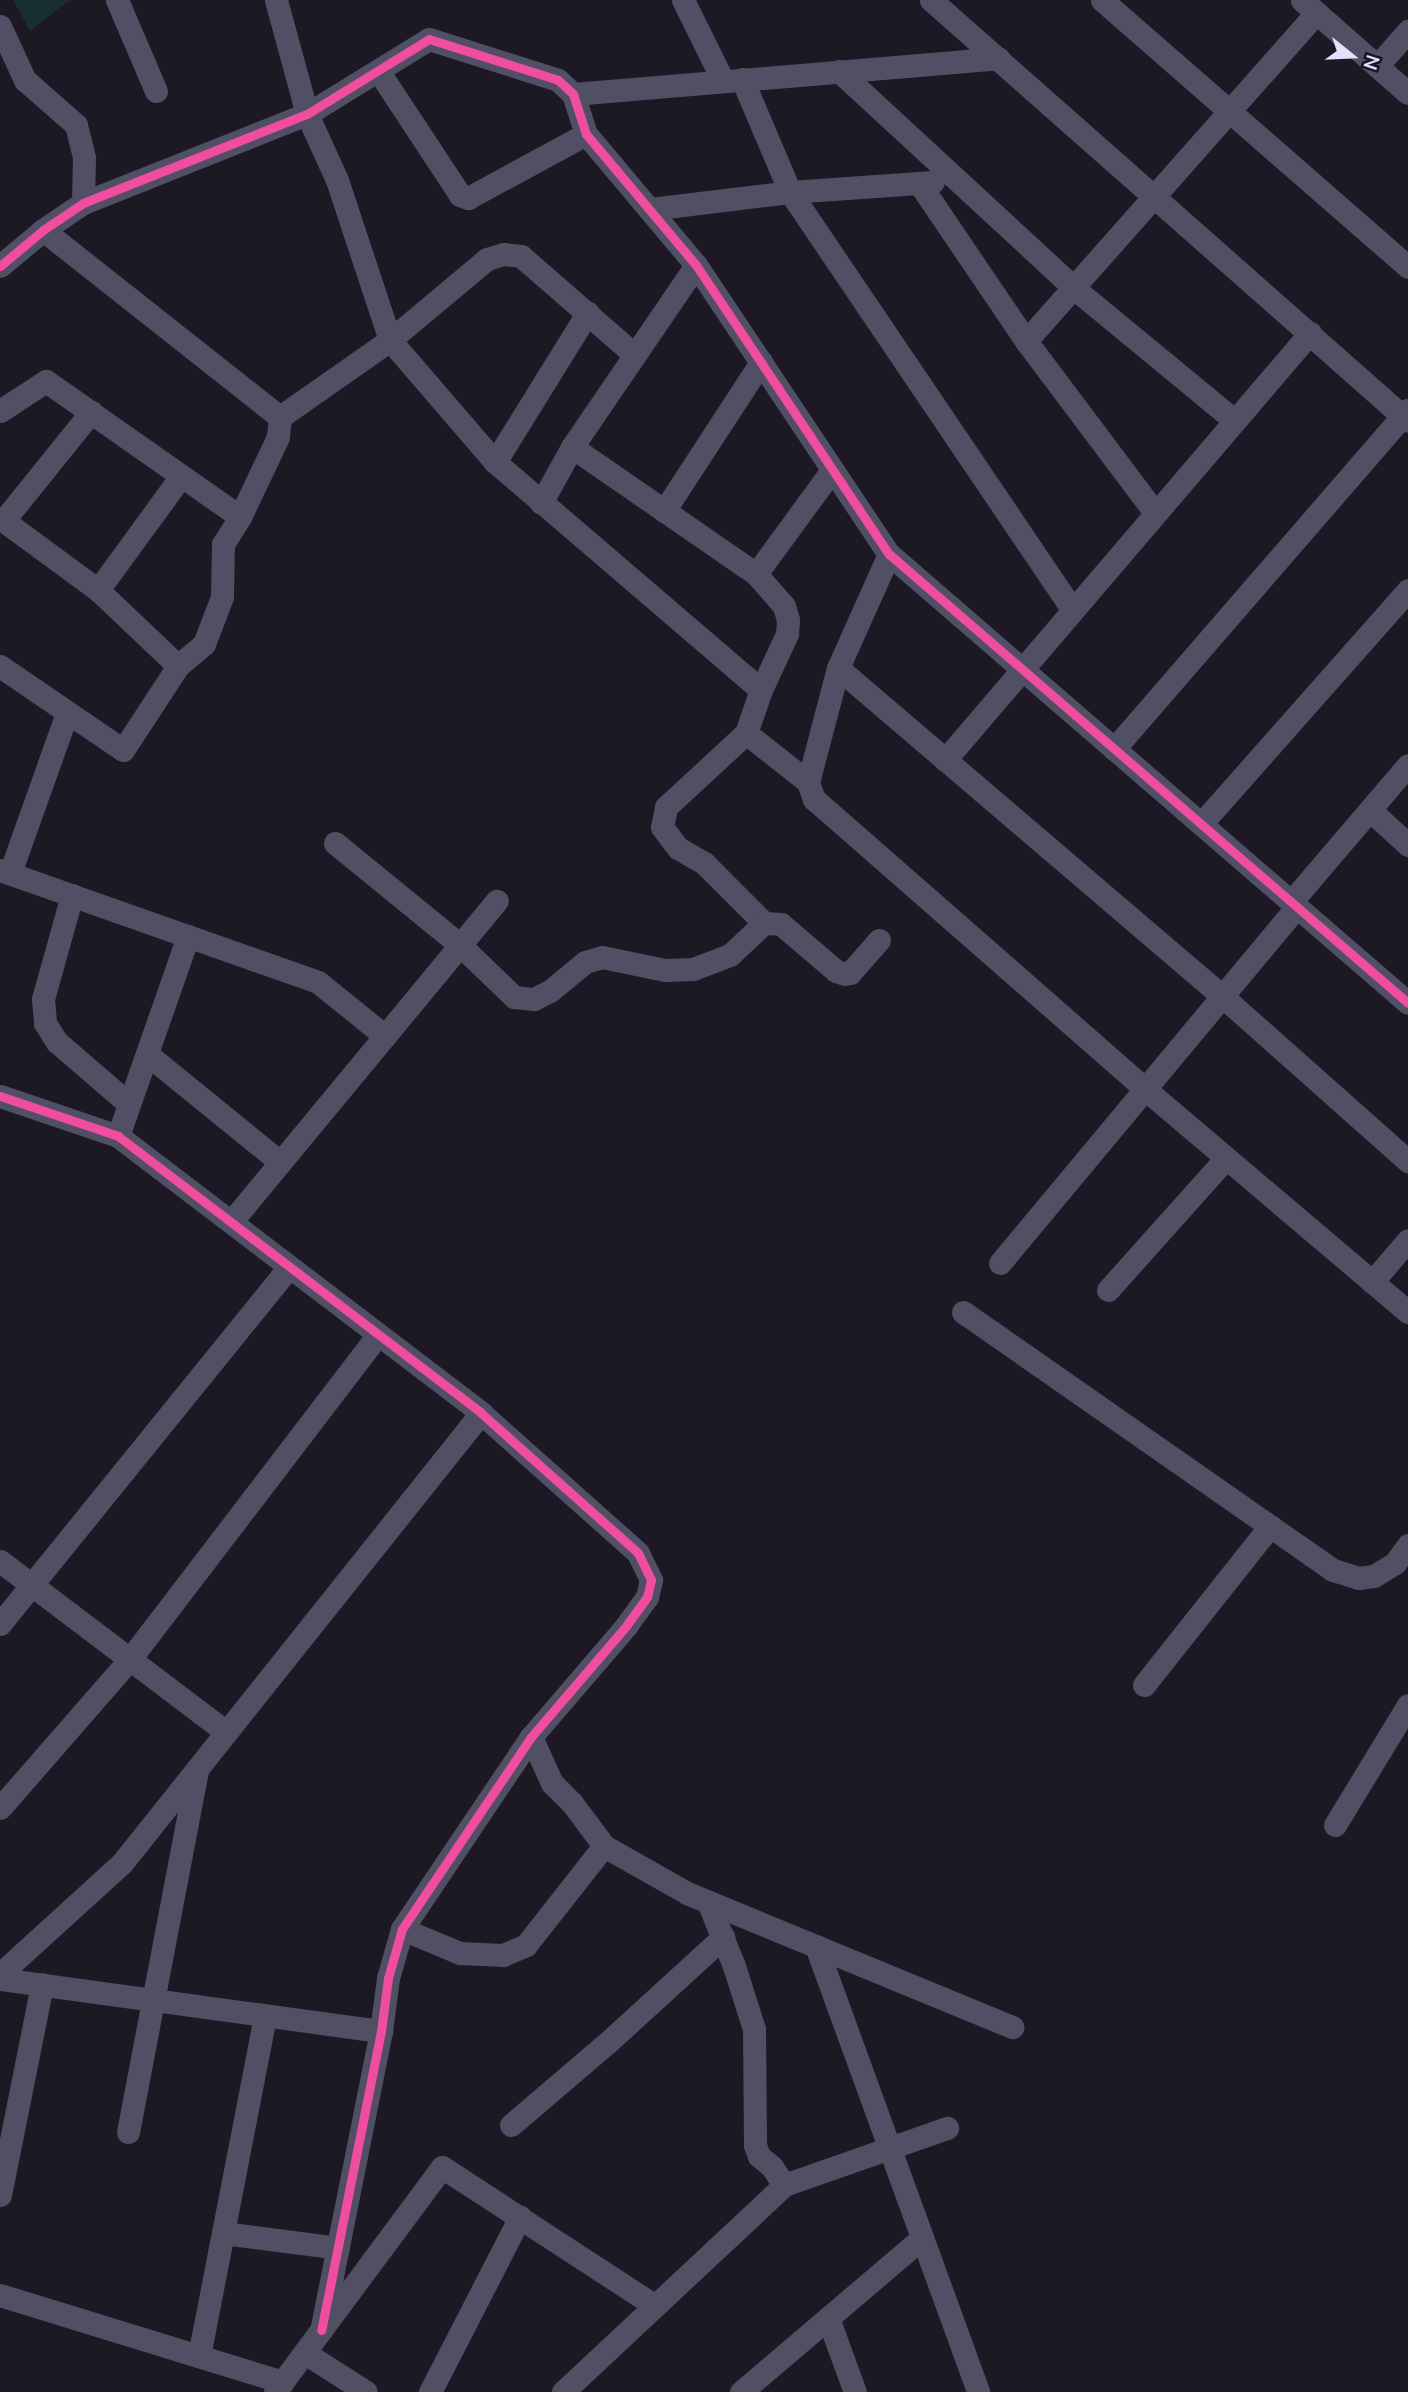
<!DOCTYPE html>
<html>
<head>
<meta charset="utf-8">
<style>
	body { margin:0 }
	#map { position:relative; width:1408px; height:2392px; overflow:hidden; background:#1c1925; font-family:Mulish,sans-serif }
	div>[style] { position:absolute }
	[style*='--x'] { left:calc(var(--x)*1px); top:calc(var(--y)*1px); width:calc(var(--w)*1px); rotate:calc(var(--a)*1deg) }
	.green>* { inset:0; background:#182f31 }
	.minor>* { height:23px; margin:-11.5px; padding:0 11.5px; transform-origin:11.5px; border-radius:11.5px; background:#514f64 }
	.cycleway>* { height:9px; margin:-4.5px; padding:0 4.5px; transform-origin:4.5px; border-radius:4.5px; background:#ef4d9e }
	span { translate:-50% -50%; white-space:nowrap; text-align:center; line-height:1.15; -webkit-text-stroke:5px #18142a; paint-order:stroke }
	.north { position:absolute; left:1317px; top:21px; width:70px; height:70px; -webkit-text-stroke:5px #18142a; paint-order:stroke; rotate:108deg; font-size:19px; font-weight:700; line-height:28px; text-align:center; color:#e4e0fc }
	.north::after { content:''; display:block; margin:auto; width:24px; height:32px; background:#e4e0fc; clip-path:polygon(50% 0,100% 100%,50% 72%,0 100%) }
</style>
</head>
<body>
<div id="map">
	<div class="green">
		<i style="clip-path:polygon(13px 0,70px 0,30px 31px)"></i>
	</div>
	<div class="minor">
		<i style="--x:117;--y:0;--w:99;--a:66.8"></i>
		<i style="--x:276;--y:0;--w:118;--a:74.8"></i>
		<i style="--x:307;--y:114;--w:72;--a:65.6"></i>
		<i style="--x:337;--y:180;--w:169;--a:71.7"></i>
		<i style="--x:390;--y:340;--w:161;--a:49.3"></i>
		<i style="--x:495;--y:462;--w:350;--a:40.6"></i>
		<i style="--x:683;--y:0;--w:90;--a:63.7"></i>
		<i style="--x:931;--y:0;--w:636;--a:41.43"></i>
		<i style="--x:1102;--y:0;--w:406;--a:41.1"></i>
		<i style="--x:1302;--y:0;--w:141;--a:41.3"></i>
		<i style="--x:0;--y:26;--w:60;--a:65.2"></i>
		<i style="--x:25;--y:80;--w:68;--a:41.4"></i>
		<i style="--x:76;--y:125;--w:34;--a:76"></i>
		<i style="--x:84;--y:158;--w:45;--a:91.3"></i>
		<i style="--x:1377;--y:66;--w:47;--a:-48.5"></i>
		<i style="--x:839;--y:71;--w:321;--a:42.7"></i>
		<i style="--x:1075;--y:289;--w:207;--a:39.5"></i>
		<i style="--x:379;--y:72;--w:147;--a:56.6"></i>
		<i style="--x:460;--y:195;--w:9;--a:21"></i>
		<i style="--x:468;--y:198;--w:134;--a:-28.5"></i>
		<i style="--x:742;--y:79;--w:123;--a:67"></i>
		<i style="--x:790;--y:192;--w:503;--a:55.93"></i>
		<i style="--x:573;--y:94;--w:427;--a:-4.8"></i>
		<i style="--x:919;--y:183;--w:191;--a:55.9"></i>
		<i style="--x:1026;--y:341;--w:215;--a:53.1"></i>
		<i style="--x:650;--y:209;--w:141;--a:-6.9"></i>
		<i style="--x:790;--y:192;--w:143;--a:-4"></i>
		<i style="--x:43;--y:230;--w:302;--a:38.3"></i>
		<i style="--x:280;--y:417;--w:20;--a:96"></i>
		<i style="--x:278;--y:437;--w:89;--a:115.4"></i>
		<i style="--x:240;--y:517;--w:32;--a:122"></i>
		<i style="--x:223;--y:544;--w:53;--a:91.1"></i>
		<i style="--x:222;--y:597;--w:50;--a:111"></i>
		<i style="--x:204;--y:644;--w:34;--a:140"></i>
		<i style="--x:0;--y:266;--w:56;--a:-39.9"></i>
		<i style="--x:43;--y:230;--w:48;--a:-34"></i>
		<i style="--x:83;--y:203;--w:241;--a:-21.7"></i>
		<i style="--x:307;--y:114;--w:143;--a:-31.6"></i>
		<i style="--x:429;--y:39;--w:135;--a:17.6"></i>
		<i style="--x:558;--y:80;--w:21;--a:43"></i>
		<i style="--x:573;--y:94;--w:42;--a:72"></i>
		<i style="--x:586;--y:134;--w:171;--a:50"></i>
		<i style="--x:696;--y:265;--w:348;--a:56.3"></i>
		<i style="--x:889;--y:554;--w:686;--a:40.86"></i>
		<i style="--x:1026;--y:341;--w:438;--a:-48.5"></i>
		<i style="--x:0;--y:411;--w:55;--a:-33.1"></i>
		<i style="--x:46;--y:381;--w:237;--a:35"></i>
		<i style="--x:280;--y:417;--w:134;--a:-35"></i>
		<i style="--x:390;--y:340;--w:126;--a:-39.9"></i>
		<i style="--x:487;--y:259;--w:17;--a:-17"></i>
		<i style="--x:503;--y:254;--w:18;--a:6"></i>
		<i style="--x:521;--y:256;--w:151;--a:41"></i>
		<i style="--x:572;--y:447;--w:224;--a:34.6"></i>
		<i style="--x:756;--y:574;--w:43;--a:48.8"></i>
		<i style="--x:784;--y:606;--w:15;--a:74"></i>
		<i style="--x:788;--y:620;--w:14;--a:94"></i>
		<i style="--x:787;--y:634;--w:62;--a:114.9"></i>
		<i style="--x:761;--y:690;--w:46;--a:109.2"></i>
		<i style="--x:746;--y:733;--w:109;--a:137.2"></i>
		<i style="--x:666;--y:807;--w:20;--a:101"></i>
		<i style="--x:662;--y:827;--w:26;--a:53"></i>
		<i style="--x:678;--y:848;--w:30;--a:30"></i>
		<i style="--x:704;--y:863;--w:85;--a:45"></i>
		<i style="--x:495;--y:462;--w:176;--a:-58.2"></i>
		<i style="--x:541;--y:503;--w:64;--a:-61"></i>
		<i style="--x:572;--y:447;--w:220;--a:-55.7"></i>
		<i style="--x:664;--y:511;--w:178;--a:-56.9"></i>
		<i style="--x:0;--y:518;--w:122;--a:36.3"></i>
		<i style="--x:98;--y:590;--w:110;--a:43.5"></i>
		<i style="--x:178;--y:666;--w:100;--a:123.2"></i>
		<i style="--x:123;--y:750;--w:149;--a:-145.7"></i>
		<i style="--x:4;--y:520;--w:139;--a:-51.1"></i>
		<i style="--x:889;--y:554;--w:125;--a:114.1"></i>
		<i style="--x:838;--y:668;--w:118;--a:104.7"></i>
		<i style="--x:808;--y:782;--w:18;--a:71"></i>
		<i style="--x:814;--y:799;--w:440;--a:41.2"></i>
		<i style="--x:1145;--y:1089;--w:345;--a:40.3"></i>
		<i style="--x:756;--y:574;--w:129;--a:-53.8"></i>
		<i style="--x:98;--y:590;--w:141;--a:-53.9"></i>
		<i style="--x:838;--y:668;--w:505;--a:40.5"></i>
		<i style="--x:1222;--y:996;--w:249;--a:41.6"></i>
		<i style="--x:746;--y:733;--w:79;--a:38.3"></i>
		<i style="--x:1114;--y:749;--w:449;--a:-49.1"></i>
		<i style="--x:945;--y:760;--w:562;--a:-49.48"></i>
		<i style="--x:1370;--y:810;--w:52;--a:42.6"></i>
		<i style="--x:1201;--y:824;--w:312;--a:-48.5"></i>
		<i style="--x:335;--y:843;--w:161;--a:39.2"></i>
		<i style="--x:460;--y:945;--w:75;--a:43.9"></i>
		<i style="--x:514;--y:997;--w:20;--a:6"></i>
		<i style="--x:534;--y:999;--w:18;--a:-27"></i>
		<i style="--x:550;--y:991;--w:45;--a:-39.6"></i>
		<i style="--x:585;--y:962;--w:18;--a:-16"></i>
		<i style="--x:602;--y:957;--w:64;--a:11.7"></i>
		<i style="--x:665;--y:970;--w:28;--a:-2"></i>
		<i style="--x:693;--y:969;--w:40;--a:-21"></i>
		<i style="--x:730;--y:955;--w:47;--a:-43.3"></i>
		<i style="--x:764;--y:923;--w:17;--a:3"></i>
		<i style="--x:781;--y:924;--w:72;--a:40.5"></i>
		<i style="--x:836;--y:971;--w:9;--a:18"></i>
		<i style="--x:845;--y:974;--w:5;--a:-11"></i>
		<i style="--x:850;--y:973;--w:44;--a:-48.7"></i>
		<i style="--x:0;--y:870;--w:337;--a:19.4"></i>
		<i style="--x:318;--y:982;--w:86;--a:38.9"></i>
		<i style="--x:10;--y:873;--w:170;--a:-70.4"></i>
		<i style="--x:72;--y:895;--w:108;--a:105.6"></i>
		<i style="--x:43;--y:999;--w:24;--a:85"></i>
		<i style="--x:45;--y:1023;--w:22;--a:58"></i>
		<i style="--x:57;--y:1042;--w:95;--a:40.7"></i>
		<i style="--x:1291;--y:902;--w:180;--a:-49.5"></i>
		<i style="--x:147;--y:1054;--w:171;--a:39.1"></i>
		<i style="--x:0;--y:1096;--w:125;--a:18.7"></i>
		<i style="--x:118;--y:1136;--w:457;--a:37.3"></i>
		<i style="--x:481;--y:1413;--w:210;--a:41.7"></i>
		<i style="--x:638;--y:1553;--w:30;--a:64"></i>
		<i style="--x:651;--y:1580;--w:17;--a:103"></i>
		<i style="--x:647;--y:1597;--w:34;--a:126"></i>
		<i style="--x:627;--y:1625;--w:148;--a:130.6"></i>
		<i style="--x:531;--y:1737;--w:231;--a:123.9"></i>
		<i style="--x:402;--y:1929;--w:51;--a:105.9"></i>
		<i style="--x:388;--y:1978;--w:53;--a:97.5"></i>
		<i style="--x:381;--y:2031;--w:305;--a:101.3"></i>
		<i style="--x:118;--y:1136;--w:212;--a:-70.7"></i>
		<i style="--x:231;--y:1222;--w:417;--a:-50.4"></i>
		<i style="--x:1000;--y:1263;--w:464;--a:-50.2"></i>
		<i style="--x:1372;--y:1282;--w:55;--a:-49.4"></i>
		<i style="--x:1108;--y:1290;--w:177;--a:-48.2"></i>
		<i style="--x:963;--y:1312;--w:451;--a:34.9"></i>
		<i style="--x:1333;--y:1570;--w:27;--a:17"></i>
		<i style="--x:1359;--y:1578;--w:15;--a:-8"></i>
		<i style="--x:1374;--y:1576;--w:25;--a:-32"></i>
		<i style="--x:1395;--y:1563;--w:22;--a:-54"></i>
		<i style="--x:0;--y:1561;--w:283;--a:37.1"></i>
		<i style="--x:0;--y:1624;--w:459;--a:-51"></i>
		<i style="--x:1144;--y:1685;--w:203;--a:-51.6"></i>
		<i style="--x:531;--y:1737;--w:51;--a:65.5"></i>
		<i style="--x:552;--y:1783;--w:28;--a:45"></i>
		<i style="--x:572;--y:1803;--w:54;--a:53.3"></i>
		<i style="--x:604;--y:1846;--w:95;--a:29.5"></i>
		<i style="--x:687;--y:1893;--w:352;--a:22.4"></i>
		<i style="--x:0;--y:1808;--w:198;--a:-48.9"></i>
		<i style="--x:130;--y:1659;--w:408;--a:-52.6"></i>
		<i style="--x:1335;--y:1825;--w:140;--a:-58.7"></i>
		<i style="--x:708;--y:1902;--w:69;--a:67.9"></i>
		<i style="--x:734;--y:1966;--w:66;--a:72.4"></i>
		<i style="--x:754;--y:2029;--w:116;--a:89.5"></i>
		<i style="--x:755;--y:2145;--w:12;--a:70"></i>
		<i style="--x:759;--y:2156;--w:17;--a:40"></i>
		<i style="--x:772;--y:2167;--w:22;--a:56"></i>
		<i style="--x:402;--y:1929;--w:63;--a:22.5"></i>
		<i style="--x:460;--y:1953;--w:43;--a:2.7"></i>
		<i style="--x:503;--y:1955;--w:25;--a:-23"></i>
		<i style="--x:526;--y:1945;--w:126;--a:-51.8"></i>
		<i style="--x:816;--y:1946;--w:475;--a:70"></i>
		<i style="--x:0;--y:1974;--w:165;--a:-42.3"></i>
		<i style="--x:122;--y:1863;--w:576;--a:-51.42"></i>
		<i style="--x:0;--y:1979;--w:385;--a:7.8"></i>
		<i style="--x:511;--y:2125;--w:125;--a:-40.5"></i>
		<i style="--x:606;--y:2044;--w:159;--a:-42.4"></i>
		<i style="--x:128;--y:2132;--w:368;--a:-79.2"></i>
		<i style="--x:0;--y:2195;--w:215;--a:-78.7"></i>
		<i style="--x:223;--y:2233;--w:116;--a:7.4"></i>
		<i style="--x:0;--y:2295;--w:296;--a:17.1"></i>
		<i style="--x:828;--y:2318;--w:79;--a:70"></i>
		<i style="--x:305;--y:2353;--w:72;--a:32.6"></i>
		<i style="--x:199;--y:2356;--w:347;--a:-79"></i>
		<i style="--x:275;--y:2392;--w:280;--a:-53.4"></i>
		<i style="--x:442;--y:2167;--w:254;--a:33.1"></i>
		<i style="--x:430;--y:2392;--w:197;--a:-62.8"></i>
		<i style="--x:563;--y:2392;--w:303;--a:-43.1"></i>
		<i style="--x:784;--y:2185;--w:173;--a:-19.3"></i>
		<i style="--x:741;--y:2392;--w:238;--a:-40.4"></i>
	</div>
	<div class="cycleway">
		<i style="--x:0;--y:266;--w:56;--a:-39.9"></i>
		<i style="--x:43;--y:230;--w:48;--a:-34"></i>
		<i style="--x:83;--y:203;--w:241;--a:-21.7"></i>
		<i style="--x:307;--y:114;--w:143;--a:-31.6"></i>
		<i style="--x:429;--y:39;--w:135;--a:17.6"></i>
		<i style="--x:558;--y:80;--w:21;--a:43"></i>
		<i style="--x:573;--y:94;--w:42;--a:72"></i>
		<i style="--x:586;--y:134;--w:171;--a:50"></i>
		<i style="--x:696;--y:265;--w:348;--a:56.3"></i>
		<i style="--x:889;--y:554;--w:686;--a:40.86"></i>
		<i style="--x:0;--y:1096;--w:125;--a:18.7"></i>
		<i style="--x:118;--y:1136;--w:457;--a:37.3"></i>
		<i style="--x:481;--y:1413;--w:210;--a:41.7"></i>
		<i style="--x:638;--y:1553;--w:30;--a:64"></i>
		<i style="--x:651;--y:1580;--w:17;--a:103"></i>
		<i style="--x:647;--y:1597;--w:34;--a:126"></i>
		<i style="--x:627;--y:1625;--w:148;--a:130.6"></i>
		<i style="--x:531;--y:1737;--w:231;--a:123.9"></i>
		<i style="--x:402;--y:1929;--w:51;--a:105.9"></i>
		<i style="--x:388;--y:1978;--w:53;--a:97.5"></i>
		<i style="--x:381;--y:2031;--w:305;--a:101.3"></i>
	</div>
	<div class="north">N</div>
</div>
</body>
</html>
